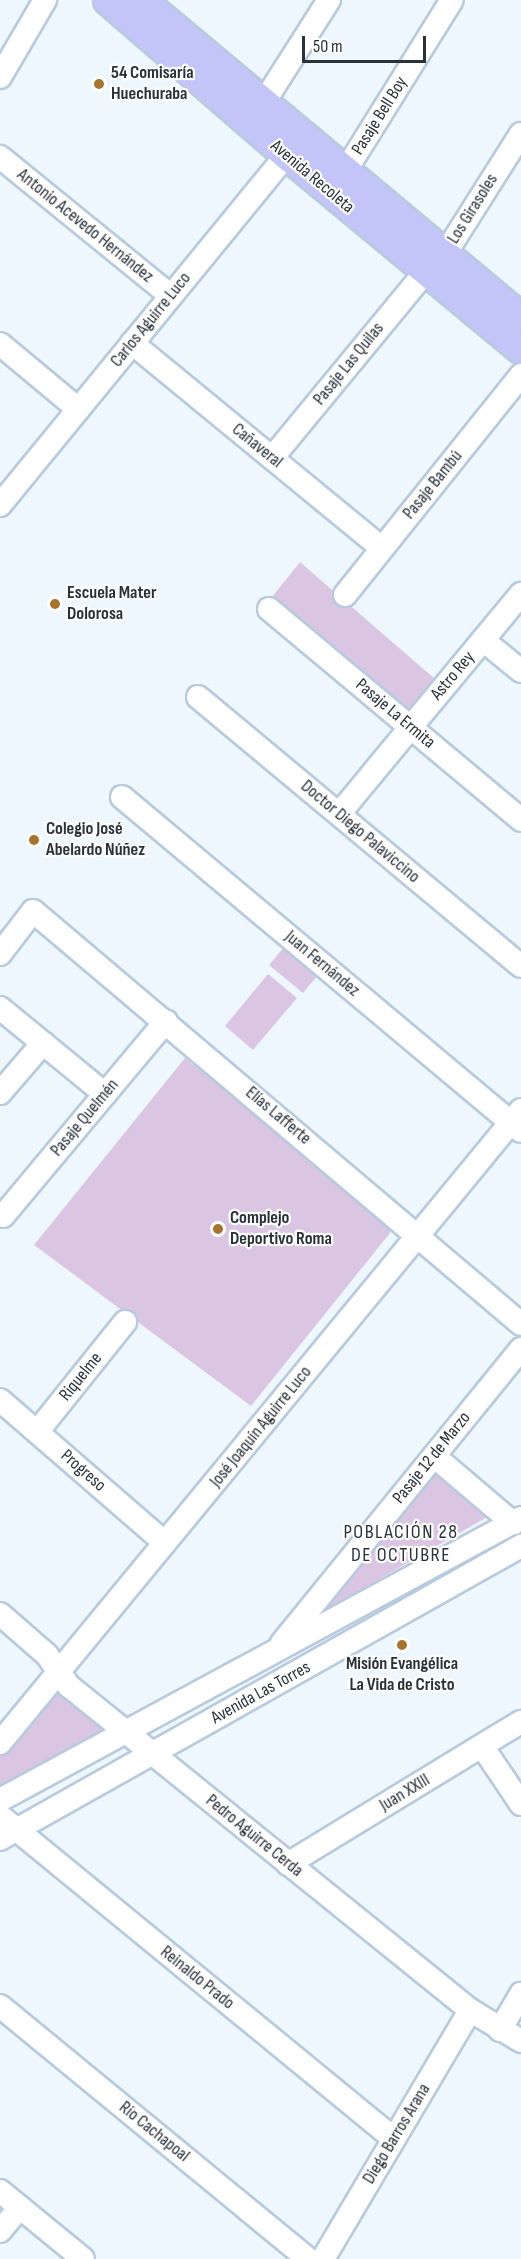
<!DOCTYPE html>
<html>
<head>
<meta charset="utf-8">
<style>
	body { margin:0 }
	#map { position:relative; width:521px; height:2259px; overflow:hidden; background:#eef7fe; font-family:"Sofia Sans Condensed",sans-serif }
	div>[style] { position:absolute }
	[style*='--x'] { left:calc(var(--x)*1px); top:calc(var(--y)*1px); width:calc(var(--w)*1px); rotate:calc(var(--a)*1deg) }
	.green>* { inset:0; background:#dac6e2 }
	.roads { filter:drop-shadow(2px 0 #b8cbde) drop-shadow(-2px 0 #b8cbde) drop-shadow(0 2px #b8cbde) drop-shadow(0 -2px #b8cbde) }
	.minor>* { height:22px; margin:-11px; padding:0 11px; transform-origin:11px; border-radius:11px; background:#fff }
	.major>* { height:27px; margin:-13.5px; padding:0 13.5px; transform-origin:13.5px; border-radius:13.5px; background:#c3c5f8 }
	.dots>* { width:16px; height:16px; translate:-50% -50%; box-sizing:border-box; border:3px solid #fff; border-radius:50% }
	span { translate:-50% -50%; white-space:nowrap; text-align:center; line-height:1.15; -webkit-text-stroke:4.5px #fff; paint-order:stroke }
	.poi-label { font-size:18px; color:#2a3239; font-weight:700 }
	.left { translate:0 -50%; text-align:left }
	.street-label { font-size:18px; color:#2a3239 }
	.neighbourhood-label { font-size:20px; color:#2a3239; letter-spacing:1.5px }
	.scale { position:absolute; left:302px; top:36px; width:124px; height:27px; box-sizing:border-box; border:3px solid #2a3239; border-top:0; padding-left:8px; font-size:18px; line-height:21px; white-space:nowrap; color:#2a3239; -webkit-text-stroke:4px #fff; paint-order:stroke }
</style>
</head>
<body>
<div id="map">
	<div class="green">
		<i style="clip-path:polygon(300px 562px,435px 679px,409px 713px,272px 597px)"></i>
		<i style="clip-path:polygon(284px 947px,318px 975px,303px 993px,269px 965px)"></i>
		<i style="clip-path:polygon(268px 974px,297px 998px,253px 1050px,225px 1026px)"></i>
		<i style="clip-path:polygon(185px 1058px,390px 1225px,390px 1233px,251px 1406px,34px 1245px)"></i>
		<i style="clip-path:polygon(432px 1468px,496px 1512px,308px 1620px)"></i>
		<i style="clip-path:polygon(60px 1690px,107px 1732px,0 1789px,0 1755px)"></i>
	</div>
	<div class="roads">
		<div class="minor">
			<i style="--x:0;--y:77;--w:89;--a:-59.7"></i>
			<i style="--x:264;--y:102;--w:121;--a:-57.5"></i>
			<i style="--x:0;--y:157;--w:220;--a:39.1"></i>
			<i style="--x:346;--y:170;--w:200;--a:-58.1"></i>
			<i style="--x:445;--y:254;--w:142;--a:-57.7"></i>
			<i style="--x:132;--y:343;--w:323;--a:39.4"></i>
			<i style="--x:0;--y:344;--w:102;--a:39.8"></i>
			<i style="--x:272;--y:458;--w:242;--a:-50.5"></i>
			<i style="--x:0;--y:505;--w:468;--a:-50.7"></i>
			<i style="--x:345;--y:595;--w:282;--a:-51.3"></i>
			<i style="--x:269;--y:609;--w:329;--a:39.9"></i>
			<i style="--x:483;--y:640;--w:49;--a:39.2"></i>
			<i style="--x:198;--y:697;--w:420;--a:39.8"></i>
			<i style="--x:122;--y:797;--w:520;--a:39.93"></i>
			<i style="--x:339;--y:814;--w:286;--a:-50.4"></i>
			<i style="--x:0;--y:954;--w:54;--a:-52.5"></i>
			<i style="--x:33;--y:911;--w:639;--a:40.24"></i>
			<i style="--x:0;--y:1008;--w:136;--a:39.3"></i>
			<i style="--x:0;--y:1093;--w:66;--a:-49.3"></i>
			<i style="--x:3;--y:1216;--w:254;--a:-50.1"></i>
			<i style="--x:0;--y:1400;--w:218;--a:40.9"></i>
			<i style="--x:37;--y:1432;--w:141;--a:-51.3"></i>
			<i style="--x:434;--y:1456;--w:104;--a:40.3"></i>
			<i style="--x:0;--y:1614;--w:62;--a:41.1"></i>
			<i style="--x:47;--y:1655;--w:38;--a:55"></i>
			<i style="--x:69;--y:1686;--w:516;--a:38.94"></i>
			<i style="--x:470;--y:2010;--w:60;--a:31.3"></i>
			<i style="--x:282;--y:1643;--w:379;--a:-50.9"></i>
			<i style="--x:0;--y:1743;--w:820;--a:-50.54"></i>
			<i style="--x:482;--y:1746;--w:70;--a:56.1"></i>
			<i style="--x:0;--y:1800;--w:592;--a:-28.43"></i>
			<i style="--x:0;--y:1816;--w:509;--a:39.34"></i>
			<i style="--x:0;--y:1839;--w:598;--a:-29.35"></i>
			<i style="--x:288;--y:1864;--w:273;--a:-31.4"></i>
			<i style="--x:0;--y:2006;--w:399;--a:39.4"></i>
			<i style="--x:500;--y:2030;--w:42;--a:-59.7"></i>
			<i style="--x:0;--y:2191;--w:107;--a:39.3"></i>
			<i style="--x:0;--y:2231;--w:31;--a:-50"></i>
			<i style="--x:323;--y:2259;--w:289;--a:-59.4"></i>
		</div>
		<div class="major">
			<i style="--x:107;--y:0;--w:237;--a:40.9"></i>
			<i style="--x:286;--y:155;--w:305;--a:39.7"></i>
			<i style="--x:142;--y:0;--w:494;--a:39.9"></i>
		</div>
	</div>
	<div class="dots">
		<i style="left:99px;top:84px;background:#a7742c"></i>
		<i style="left:55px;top:604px;background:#a7742c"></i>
		<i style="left:34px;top:840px;background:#a7742c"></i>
		<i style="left:218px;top:1229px;background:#a7742c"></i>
		<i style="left:402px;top:1645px;background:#a7742c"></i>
	</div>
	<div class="poi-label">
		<span class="left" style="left:111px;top:84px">54 Comisaría<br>Huechuraba</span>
		<span class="left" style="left:67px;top:604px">Escuela Mater<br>Dolorosa</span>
		<span class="left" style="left:46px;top:840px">Colegio José<br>Abelardo Núñez</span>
		<span class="left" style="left:230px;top:1229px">Complejo<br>Deportivo Roma</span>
		<span style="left:402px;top:1675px">Misión Evangélica<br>La Vida de Cristo</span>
	</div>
	<div class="street-label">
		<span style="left:380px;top:116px;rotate:-58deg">Pasaje Bell Boy</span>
		<span style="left:312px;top:177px;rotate:40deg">Avenida Recoleta</span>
		<span style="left:473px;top:209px;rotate:-58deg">Los Girasoles</span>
		<span style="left:85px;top:226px;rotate:39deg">Antonio Acevedo Hernández</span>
		<span style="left:151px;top:320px;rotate:-51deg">Carlos Aguirre Luco</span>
		<span style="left:349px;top:364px;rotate:-51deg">Pasaje Las Quilas</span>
		<span style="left:257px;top:446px;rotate:39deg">Cañaveral</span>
		<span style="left:433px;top:485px;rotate:-51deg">Pasaje Bambú</span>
		<span style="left:453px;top:676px;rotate:-50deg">Astro Rey</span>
		<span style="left:395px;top:714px;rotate:40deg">Pasaje La Ermita</span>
		<span style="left:360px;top:832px;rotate:40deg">Doctor Diego Palaviccino</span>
		<span style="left:322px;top:964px;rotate:40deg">Juan Fernández</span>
		<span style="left:278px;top:1116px;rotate:40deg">Elías Lafferte</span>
		<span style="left:85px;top:1118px;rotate:-50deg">Pasaje Quelmén</span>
		<span style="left:81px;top:1377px;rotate:-51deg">Riquelme</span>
		<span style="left:261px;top:1427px;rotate:-51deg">José Joaquín Aguirre Luco</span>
		<span style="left:432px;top:1458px;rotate:-51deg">Pasaje 12 de Marzo</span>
		<span style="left:83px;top:1471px;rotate:41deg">Progreso</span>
		<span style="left:261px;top:1693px;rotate:-29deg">Avenida Las Torres</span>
		<span style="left:405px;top:1793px;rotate:-31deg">Juan XXIII</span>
		<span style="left:254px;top:1836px;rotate:39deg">Pedro Aguirre Cerda</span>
		<span style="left:197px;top:1978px;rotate:39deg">Reinaldo Prado</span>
		<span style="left:154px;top:2132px;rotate:39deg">Río Cachapoal</span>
		<span style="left:397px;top:2134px;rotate:-59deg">Diego Barros Arana</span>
	</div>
	<div class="neighbourhood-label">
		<span style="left:401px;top:1544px">POBLACIÓN 28<br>DE OCTUBRE</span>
	</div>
	<div class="scale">50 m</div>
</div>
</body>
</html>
